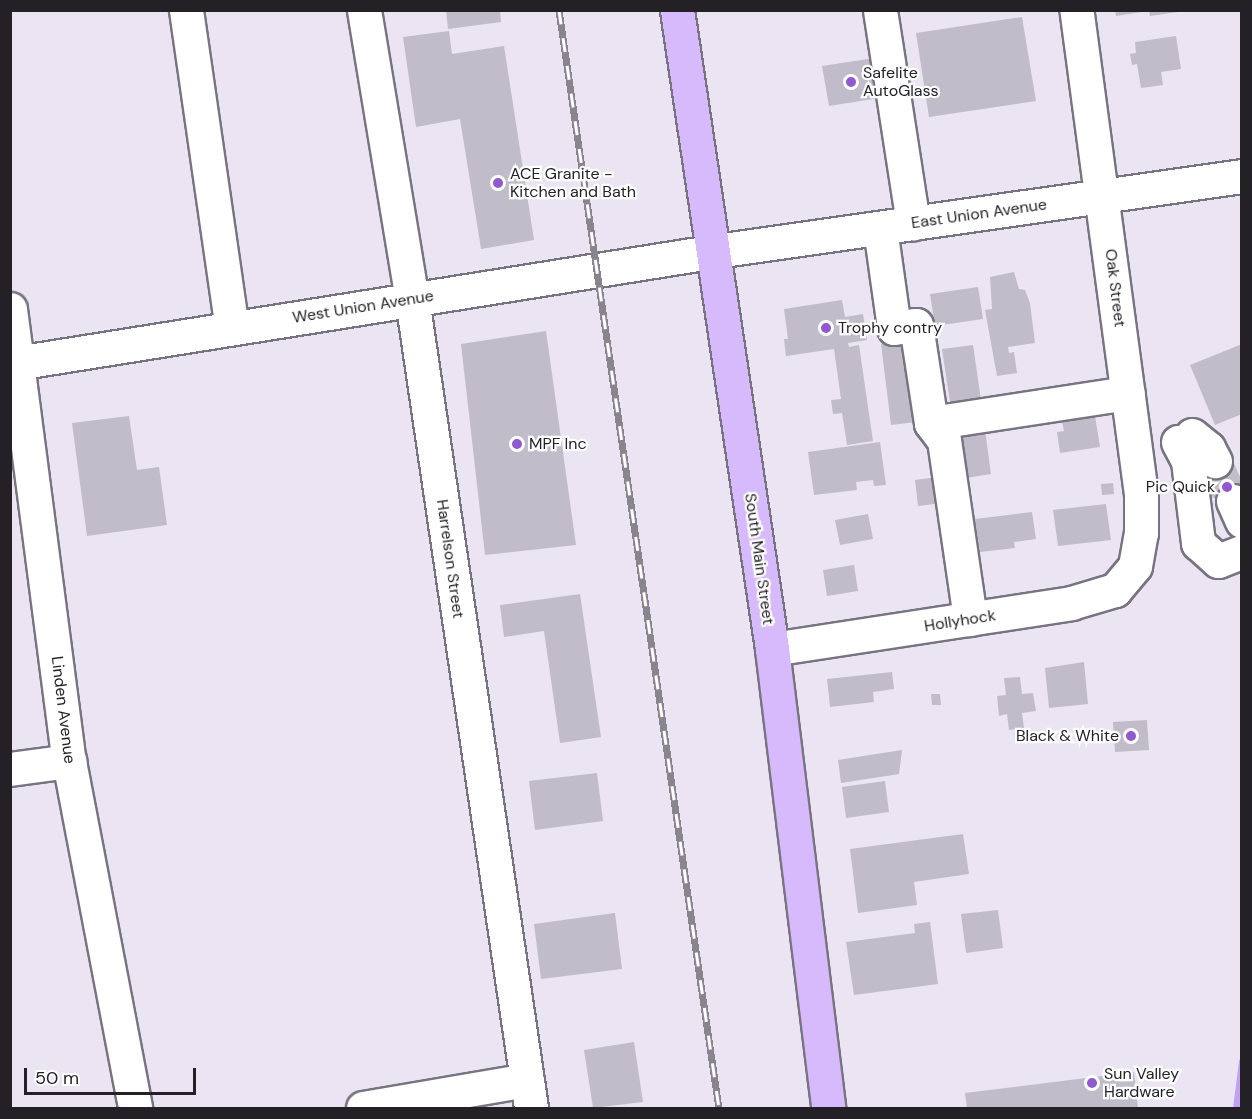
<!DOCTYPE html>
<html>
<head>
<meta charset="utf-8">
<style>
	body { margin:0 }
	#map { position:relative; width:1252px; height:1119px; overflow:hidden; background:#eae4f3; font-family:"DM Sans",sans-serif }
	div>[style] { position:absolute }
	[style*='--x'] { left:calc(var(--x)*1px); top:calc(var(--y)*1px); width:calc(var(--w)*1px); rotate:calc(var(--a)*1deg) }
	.stream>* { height:7px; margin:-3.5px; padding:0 3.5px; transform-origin:3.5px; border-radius:3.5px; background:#c2a2f0 }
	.building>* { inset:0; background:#c1bcca }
	.minor-tunnel>* { height:33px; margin-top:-16.5px; transform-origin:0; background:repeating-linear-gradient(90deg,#c2bdca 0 33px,transparent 0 49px) }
	.roads { filter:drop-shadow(2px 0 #787380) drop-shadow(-2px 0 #787380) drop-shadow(0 2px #787380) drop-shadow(0 -2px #787380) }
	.minor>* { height:33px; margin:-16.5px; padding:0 16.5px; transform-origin:16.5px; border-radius:16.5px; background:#fff }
	.major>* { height:33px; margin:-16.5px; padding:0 16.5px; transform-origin:16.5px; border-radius:16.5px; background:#d6bafb }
	.rail>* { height:7px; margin-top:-3.5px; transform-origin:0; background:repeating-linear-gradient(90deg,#fff 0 14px,#89858f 0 28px); box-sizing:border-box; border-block:2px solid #89858f }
	.dots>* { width:16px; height:16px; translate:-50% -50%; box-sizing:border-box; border:3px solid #fff; border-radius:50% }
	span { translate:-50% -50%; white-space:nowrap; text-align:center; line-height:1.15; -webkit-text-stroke:4.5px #fff; paint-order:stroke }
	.poi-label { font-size:16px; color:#232126 }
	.left { translate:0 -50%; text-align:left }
	.right { translate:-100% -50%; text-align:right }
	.street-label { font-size:16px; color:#232126 }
	.frame { position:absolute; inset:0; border:12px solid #232126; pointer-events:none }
	.scale { position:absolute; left:24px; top:1068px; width:172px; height:27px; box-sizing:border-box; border:3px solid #232126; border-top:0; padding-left:8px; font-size:18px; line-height:21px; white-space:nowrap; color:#232126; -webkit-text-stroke:4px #fff; paint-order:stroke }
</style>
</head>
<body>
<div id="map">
	<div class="stream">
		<i style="--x:1236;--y:1108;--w:47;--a:-82.7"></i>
	</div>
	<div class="building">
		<i style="clip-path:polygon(446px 10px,500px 10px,501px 22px,448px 29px)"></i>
		<i style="clip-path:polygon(1115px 10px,1142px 10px,1142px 12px,1116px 16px)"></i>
		<i style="clip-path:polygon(1149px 10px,1178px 10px,1178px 12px,1150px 16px)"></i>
		<i style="clip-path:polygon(1022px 17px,1036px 101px,929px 117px,916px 33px)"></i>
		<i style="clip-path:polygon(449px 31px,452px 54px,504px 46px,534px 240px,481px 249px,460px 119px,416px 127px,403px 37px)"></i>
		<i style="clip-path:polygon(1176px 36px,1181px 69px,1161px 72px,1163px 85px,1141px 88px,1137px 64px,1132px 65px,1130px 54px,1136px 53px,1135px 42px)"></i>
		<i style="clip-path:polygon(874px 58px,880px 98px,829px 106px,822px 66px)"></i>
		<i style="clip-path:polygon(1014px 272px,1019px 289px,1025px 290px,1030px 303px,1035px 343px,1008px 347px,1009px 353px,1014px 352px,1017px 373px,997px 376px,985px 310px,992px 309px,990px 277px)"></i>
		<i style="clip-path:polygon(978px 287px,983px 319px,935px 326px,930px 294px)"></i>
		<i style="clip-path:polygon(842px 300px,845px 317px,863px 314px,867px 340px,848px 343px,849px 347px,859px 345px,873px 441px,847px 445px,842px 413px,833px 414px,831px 400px,841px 399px,834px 349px,786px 356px,784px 339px,788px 339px,784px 309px)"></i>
		<i style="clip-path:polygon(546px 331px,576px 545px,485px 555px,461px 344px)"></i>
		<i style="clip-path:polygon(905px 341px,916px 422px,891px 425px,881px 344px)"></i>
		<i style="clip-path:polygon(1242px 344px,1242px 414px,1215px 425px,1190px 365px)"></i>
		<i style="clip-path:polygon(973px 345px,982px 407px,951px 409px,942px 349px)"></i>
		<i style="clip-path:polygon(129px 416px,137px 470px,159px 467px,167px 525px,87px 536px,72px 423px)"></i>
		<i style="clip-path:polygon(1095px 416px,1100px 447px,1060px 453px,1057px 432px,1064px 431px,1062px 421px)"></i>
		<i style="clip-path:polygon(984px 423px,991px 474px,966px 478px,958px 426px)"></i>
		<i style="clip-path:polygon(880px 442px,886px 485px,874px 486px,873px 480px,856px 482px,857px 490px,814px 495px,808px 452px)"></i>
		<i style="clip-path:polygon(1232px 458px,1242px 492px,1220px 506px,1204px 466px)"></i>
		<i style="clip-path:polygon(938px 477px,942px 503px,918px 506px,915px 480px)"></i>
		<i style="clip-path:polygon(1113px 483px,1114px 494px,1102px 495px,1101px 484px)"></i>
		<i style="clip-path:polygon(1106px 504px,1111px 540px,1058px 546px,1053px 510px)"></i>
		<i style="clip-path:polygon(1032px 512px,1036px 539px,1014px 542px,1015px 548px,980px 552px,975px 519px)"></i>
		<i style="clip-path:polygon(868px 514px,873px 539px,840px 545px,835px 520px)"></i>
		<i style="clip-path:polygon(854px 565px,858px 591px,827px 596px,823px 570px)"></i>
		<i style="clip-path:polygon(580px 594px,601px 737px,560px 743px,544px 631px,504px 637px,500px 605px)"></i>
		<i style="clip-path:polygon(1084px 662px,1088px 704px,1049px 708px,1045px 668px)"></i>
		<i style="clip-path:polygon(892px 672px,894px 689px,873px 692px,874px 702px,830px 707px,827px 679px)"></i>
		<i style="clip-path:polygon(1020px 677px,1022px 694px,1033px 693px,1036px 711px,1022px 713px,1024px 728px,1009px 730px,1007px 714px,999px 716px,997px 696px,1006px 695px,1004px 678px)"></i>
		<i style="clip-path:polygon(931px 694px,940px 694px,941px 705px,932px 705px)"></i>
		<i style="clip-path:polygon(1147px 720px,1149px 750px,1115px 752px,1113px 722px)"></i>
		<i style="clip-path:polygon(902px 750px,899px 774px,841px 783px,838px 760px)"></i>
		<i style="clip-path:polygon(597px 773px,603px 821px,535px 830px,529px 781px)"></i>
		<i style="clip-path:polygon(885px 781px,889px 812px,846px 818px,842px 787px)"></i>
		<i style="clip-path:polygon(963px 834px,969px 874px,914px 882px,917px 905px,858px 913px,850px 849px)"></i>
		<i style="clip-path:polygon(998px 910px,1003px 948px,966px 953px,961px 914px)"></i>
		<i style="clip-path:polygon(615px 913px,622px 969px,541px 979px,534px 924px)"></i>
		<i style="clip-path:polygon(930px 922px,938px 984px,854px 995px,846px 942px,915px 933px,914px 924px)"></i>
		<i style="clip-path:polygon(634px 1042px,643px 1102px,593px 1108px,584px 1050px)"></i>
		<i style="clip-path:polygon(1134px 1072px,1138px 1108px,967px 1108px,965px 1093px)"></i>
	</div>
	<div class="minor-tunnel">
		<i style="--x:1215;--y:461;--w:44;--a:65.8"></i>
	</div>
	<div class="roads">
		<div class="minor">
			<i style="--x:186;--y:10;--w:321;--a:81.8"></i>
			<i style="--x:364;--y:10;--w:293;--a:80.6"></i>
			<i style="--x:412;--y:299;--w:818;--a:81.63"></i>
			<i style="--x:880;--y:10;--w:216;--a:81.2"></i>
			<i style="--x:880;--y:228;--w:101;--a:82"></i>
			<i style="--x:894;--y:328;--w:22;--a:-8"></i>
			<i style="--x:916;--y:325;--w:99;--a:81.3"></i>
			<i style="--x:931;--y:423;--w:199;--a:-8.7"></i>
			<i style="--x:10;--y:309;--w:456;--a:82.6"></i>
			<i style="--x:69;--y:761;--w:353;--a:79.2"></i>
			<i style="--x:10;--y:364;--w:715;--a:-9.09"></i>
			<i style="--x:716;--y:251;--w:531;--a:-8.11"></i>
			<i style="--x:931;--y:423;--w:21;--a:53"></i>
			<i style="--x:944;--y:440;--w:181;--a:81.7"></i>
			<i style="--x:1192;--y:435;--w:21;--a:39"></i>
			<i style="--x:1208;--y:448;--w:15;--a:62"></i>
			<i style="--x:1178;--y:442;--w:21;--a:62"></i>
			<i style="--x:1188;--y:461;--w:83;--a:83"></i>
			<i style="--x:1198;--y:543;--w:27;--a:42"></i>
			<i style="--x:1218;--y:561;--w:26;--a:-21"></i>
			<i style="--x:1233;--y:501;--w:22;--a:66"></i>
			<i style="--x:772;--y:649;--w:303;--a:-8.7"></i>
			<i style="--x:1071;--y:603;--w:46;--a:-16.5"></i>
			<i style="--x:1115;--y:590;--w:31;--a:-50"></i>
			<i style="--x:1135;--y:566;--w:34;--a:-80"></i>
			<i style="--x:1141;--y:533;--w:39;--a:-90"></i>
			<i style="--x:1141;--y:494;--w:488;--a:-97.6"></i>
			<i style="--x:10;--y:769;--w:60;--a:-7.7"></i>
			<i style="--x:363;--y:1108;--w:166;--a:-9.7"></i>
		</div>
		<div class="major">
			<i style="--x:677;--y:10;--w:646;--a:81.54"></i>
			<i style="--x:772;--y:649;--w:462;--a:83"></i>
		</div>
	</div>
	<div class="rail">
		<i style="--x:559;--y:10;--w:1110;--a:81.71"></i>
	</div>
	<div class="dots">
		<i style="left:851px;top:82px;background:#9159d0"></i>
		<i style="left:498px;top:183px;background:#9159d0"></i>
		<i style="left:826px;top:328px;background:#9159d0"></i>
		<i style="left:517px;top:444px;background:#9159d0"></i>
		<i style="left:1227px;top:487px;background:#9159d0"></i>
		<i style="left:1131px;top:736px;background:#9159d0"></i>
		<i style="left:1092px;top:1083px;background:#9159d0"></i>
	</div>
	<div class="poi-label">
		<span class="left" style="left:863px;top:82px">Safelite<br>AutoGlass</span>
		<span class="left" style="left:510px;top:183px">ACE Granite -<br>Kitchen and Bath</span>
		<span class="left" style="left:838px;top:328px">Trophy contry</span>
		<span class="left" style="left:529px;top:444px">MPF Inc</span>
		<span class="right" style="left:1215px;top:487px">Pic Quick</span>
		<span class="right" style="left:1119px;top:736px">Black &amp; White</span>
		<span class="left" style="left:1104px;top:1083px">Sun Valley<br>Hardware</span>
	</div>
	<div class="street-label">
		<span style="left:979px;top:214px;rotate:-8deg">East Union Avenue</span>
		<span style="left:1115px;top:288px;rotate:83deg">Oak Street</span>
		<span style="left:363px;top:307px;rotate:-9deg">West Union Avenue</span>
		<span style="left:450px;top:559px;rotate:82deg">Harrelson Street</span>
		<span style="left:759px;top:559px;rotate:82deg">South Main Street</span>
		<span style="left:960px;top:621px;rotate:-9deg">Hollyhock</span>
		<span style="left:63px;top:710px;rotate:83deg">Linden Avenue</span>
	</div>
	<div class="frame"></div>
	<div class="scale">50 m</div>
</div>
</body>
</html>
